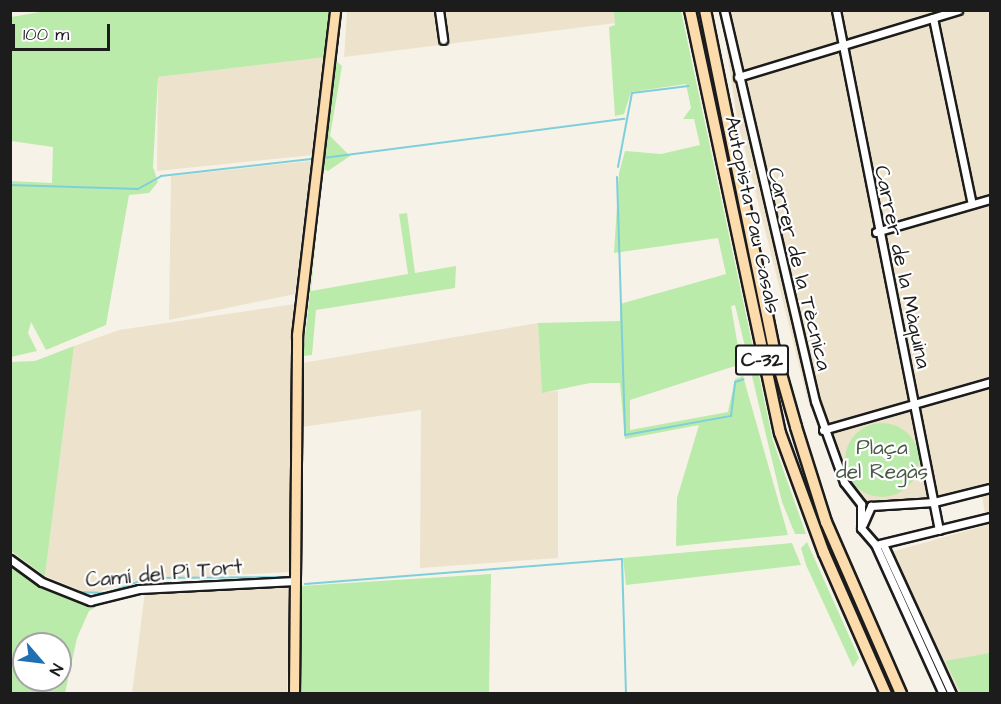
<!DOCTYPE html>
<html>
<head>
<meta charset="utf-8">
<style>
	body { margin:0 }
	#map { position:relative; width:1001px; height:704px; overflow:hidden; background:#f7f2e8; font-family:"Architects Daughter",sans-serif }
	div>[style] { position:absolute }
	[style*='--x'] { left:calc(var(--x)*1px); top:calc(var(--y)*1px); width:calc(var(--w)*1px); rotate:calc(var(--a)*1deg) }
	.built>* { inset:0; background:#ede2cc }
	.green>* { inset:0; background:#baebaa }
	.round { border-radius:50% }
	.stream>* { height:2px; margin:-1px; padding:0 1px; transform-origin:1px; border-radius:1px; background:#7fcfda }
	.roads { filter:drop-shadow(2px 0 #1c1c1c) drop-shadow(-2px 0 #1c1c1c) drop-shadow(0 2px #1c1c1c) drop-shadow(0 -2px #1c1c1c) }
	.minor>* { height:7px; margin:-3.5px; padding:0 3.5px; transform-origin:3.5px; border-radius:3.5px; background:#fff }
	.major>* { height:9px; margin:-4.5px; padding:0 4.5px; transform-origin:4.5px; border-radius:4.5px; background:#fcdcac }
	.highway>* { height:10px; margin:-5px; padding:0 5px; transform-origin:5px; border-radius:5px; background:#fcdcac }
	span { translate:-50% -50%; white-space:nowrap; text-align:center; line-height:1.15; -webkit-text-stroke:4.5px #fff; paint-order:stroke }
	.shield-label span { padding:2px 4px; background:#fff; border:2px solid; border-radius:4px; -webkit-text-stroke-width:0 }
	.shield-label { font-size:20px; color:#1c1c1c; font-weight:700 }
	.street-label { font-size:21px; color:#1c1c1c }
	.park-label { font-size:21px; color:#4b5a47 }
	.frame { position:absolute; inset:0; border:12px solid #1c1c1c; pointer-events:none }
	.north { position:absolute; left:12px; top:632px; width:60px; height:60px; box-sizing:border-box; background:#fff; border:2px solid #a4a4a4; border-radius:50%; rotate:118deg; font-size:16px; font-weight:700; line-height:24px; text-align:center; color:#1c1c1c }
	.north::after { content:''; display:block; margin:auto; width:21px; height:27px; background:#1f6fb2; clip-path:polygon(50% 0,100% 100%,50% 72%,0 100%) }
	.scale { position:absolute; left:12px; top:24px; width:98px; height:27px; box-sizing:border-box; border:3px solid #1c1c1c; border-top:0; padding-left:8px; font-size:18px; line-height:21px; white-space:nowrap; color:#1c1c1c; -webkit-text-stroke:4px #fff; paint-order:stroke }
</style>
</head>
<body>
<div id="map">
	<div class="built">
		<i style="clip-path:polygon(614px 10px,616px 23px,344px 57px,347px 11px)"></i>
		<i style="clip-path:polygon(721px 11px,990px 11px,990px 693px,955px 693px,891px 552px,987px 525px,981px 491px,934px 502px,878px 504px,866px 517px,861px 504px,845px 491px,808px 401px,737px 119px)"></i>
		<i style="clip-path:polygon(326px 57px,313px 155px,157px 171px,158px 77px)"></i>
		<i style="clip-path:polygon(311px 161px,295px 294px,169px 320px,171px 176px)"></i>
		<i style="clip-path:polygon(295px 304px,289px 572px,140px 580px,89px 594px,45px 576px,74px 346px,119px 330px)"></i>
		<i style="clip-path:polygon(538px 323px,542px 392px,558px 391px,558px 558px,420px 568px,421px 410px,302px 427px,302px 363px)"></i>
		<i style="clip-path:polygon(291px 585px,287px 693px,132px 694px,145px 591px)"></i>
	</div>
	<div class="green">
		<i style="clip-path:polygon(52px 10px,329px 11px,326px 57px,158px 77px,153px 167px,158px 182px,149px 193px,129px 195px,106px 325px,46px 350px,31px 322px,28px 333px,37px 351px,11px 357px,10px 181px,52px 183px,53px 147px,11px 141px,11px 17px)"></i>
		<i style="clip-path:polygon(614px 11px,681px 11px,773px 441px,806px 534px,795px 534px,782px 502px,735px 305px,731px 306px,741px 364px,630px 400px,630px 430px,728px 412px,735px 379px,743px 376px,788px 535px,676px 546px,677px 498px,699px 425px,625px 439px,620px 383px,590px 383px,542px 393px,538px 323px,620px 321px,620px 304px,726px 274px,718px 238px,614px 253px,619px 173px,625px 151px,661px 154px,700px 145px,694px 119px,683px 119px,691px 108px,686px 84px,631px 92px,624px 114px,615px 116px,609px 27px,615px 25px)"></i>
		<i style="clip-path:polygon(336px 61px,342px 66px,330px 136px,350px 156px,328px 171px,321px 168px)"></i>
		<i style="clip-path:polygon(407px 213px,415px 273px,456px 266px,455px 288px,316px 310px,312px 355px,303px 356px,317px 230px,311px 291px,408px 274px,399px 214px)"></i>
		<i style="clip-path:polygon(74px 346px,45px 576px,11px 551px,11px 362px,35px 361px)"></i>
		<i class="round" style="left:845px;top:423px;width:74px;height:74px"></i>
		<i style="clip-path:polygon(807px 542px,859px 658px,853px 667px,806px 565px,801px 548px)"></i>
		<i style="clip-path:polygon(792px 543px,801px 565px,626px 585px,623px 558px)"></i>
		<i style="clip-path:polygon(evenodd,10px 564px,58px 595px,101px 604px,89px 611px,77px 638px,65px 693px,11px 693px,10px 564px,24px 644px,60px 644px,60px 680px,24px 680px,24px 644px)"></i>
		<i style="clip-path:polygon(491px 574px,489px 693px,301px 693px,300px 586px)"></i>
		<i style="clip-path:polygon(990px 653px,990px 693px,961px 693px,945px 661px)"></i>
	</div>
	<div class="stream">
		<i style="--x:323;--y:158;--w:304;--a:-7.4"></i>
		<i style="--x:618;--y:167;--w:75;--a:-79.3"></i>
		<i style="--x:632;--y:93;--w:57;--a:-7"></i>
		<i style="--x:617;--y:177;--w:258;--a:88.2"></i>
		<i style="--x:625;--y:435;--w:108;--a:-10.2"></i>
		<i style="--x:731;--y:416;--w:34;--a:-83"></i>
		<i style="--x:735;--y:382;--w:9;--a:-18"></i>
		<i style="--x:10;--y:185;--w:128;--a:1.8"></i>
		<i style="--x:138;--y:189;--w:26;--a:-29"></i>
		<i style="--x:161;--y:176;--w:151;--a:-6.5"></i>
		<i style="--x:10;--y:554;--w:26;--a:37"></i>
		<i style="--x:305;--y:584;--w:318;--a:-4.5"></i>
		<i style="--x:622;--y:559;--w:135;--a:88.3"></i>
		<i style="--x:76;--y:592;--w:31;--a:2"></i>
		<i style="--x:107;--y:593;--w:44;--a:-20.1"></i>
		<i style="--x:148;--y:578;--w:138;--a:-0.4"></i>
	</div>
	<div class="roads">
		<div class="minor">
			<i style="--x:439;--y:10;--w:30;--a:82"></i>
			<i style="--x:724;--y:10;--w:401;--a:76.9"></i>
			<i style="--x:815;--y:401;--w:86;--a:70.3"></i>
			<i style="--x:844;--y:482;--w:28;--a:52"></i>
			<i style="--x:861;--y:504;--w:24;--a:90"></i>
			<i style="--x:836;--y:10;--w:530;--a:78.8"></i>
			<i style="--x:933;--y:18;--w:190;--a:78.2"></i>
			<i style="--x:738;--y:77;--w:230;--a:-16.9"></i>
			<i style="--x:876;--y:232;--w:119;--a:-16.1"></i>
			<i style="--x:823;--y:430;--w:174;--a:-16"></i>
			<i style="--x:863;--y:524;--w:20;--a:-66"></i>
			<i style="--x:871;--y:506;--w:63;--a:-3.6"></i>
			<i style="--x:934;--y:502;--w:58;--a:-14"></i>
			<i style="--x:861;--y:528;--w:21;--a:49"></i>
			<i style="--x:875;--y:544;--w:165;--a:65.6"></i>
			<i style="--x:880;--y:544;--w:113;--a:-13.8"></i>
			<i style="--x:883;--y:544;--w:165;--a:65.3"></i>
			<i style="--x:10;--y:559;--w:39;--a:36"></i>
			<i style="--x:42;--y:582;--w:52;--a:21.6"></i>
			<i style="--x:90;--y:601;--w:50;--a:-13.8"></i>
			<i style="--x:139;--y:589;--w:156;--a:-2.9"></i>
		</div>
		<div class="major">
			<i style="--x:294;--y:694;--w:359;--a:-89.5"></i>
			<i style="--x:297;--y:335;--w:327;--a:-83.3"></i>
		</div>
		<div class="highway">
			<i style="--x:690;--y:10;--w:432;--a:78"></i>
			<i style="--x:780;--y:433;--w:128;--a:69.9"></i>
			<i style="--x:824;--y:553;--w:154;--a:66.3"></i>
			<i style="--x:705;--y:10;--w:346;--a:78.5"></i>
			<i style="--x:774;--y:349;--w:81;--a:74.2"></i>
			<i style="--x:796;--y:427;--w:100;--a:72.5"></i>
			<i style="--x:826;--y:522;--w:188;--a:66.4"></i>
		</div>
	</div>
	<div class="shield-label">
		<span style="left:762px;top:360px">C-32</span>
	</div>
	<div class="street-label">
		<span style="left:752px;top:215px;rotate:78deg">Autopista Pau Casals</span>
		<span style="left:902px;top:267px;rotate:78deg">Carrer de la Màquina</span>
		<span style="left:799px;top:269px;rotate:76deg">Carrer de la Tècnica</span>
		<span style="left:164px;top:574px;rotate:-5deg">Camí del Pi Tort</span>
	</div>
	<div class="park-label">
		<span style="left:882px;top:460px">Plaça<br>del Regàs</span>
	</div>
	<div class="frame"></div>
	<div class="north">N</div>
	<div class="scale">100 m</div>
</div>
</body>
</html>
